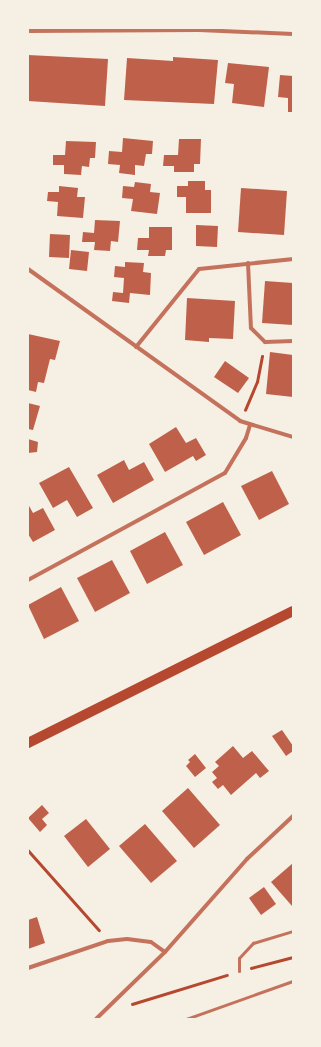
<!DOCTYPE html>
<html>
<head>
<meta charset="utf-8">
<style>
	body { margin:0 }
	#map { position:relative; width:321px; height:1047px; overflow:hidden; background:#f6efe4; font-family:Raleway,sans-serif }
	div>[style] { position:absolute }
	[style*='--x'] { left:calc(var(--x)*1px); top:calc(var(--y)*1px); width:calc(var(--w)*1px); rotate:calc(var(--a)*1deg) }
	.building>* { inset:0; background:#bf614a }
	.path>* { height:2.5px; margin:-1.25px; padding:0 1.25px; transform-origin:1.25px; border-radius:1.25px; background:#b5482f }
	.service>* { height:3px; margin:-1.5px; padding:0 1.5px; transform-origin:1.5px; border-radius:1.5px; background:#c5725c }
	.minor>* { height:4px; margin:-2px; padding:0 2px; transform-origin:2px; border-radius:2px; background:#c5725c }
	.primary>* { height:10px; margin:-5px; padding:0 5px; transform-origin:5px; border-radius:5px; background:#b5482f }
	span { translate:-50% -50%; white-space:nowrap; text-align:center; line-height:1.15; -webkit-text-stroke:3px #f6efe4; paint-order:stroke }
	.frame { position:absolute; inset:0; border:29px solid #f6efe4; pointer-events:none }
</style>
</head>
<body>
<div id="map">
	<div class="building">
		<i style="clip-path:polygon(28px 55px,108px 59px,105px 106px,28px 101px)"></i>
		<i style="clip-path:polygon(173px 57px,218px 60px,214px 104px,124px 100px,127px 58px,173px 61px)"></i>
		<i style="clip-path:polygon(228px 63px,269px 67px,264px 107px,232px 103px,234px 84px,225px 83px)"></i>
		<i style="clip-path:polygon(280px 75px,293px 76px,293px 112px,288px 112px,288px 98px,278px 97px)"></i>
		<i style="clip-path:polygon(123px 138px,153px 141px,152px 154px,146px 154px,144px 166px,135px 165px,135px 175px,119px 173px,120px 165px,108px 164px,109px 151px,122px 152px)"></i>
		<i style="clip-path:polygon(179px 139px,201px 139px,200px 164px,194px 164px,194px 172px,174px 172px,174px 166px,163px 166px,164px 155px,178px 155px)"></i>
		<i style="clip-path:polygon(66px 141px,96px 142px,95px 158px,90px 158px,89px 167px,82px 166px,81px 175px,64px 174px,64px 165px,53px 165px,53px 155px,65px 155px)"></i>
		<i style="clip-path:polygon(188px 181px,205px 181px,205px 190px,211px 190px,211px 213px,186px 213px,186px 197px,177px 197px,177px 186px,188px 186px)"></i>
		<i style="clip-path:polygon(135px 182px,151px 184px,150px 192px,160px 193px,157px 214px,131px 211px,133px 199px,122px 198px,123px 186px,134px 187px)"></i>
		<i style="clip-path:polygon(59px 186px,78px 188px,77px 197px,85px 197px,83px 218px,57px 216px,58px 202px,47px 201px,48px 192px,59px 192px)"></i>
		<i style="clip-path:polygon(241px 188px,287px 191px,284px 235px,238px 232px)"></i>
		<i style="clip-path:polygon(95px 220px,120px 221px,118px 242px,111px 241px,110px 251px,94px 250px,95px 242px,82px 242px,83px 232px,94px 233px)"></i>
		<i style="clip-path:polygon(196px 225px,218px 226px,217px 247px,196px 246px)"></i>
		<i style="clip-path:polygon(149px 227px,172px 227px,172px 250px,166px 250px,165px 256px,148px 256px,149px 250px,137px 250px,138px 238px,149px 238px)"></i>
		<i style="clip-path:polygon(50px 234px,70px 235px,69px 258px,49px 257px)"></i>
		<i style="clip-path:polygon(71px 250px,89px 252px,87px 271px,69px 269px)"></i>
		<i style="clip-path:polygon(125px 262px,144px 263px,143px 272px,151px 273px,150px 295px,130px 293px,129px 303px,112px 301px,113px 292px,123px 293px,124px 278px,114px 277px,115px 266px,125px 267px)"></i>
		<i style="clip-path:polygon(265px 281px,293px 283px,293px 325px,262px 323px)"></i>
		<i style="clip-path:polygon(187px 298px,235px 301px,233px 339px,209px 338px,209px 342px,185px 340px)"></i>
		<i style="clip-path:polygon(28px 334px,60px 341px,55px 360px,50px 359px,44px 383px,38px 382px,36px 392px,28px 390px)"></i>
		<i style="clip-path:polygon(270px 352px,293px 355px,293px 397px,266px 394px)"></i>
		<i style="clip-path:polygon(225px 361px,249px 378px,238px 393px,214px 377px)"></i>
		<i style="clip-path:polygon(28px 403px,40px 406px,33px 430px,28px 429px)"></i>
		<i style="clip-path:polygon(176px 427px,186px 443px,196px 438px,206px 455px,196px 461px,193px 456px,165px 472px,149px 444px)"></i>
		<i style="clip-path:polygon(28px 439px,38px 442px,37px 452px,28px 453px)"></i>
		<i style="clip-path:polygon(124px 460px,129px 470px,144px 462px,154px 480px,113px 503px,97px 475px)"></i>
		<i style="clip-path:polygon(69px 467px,93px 508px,77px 517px,67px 500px,53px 508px,39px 483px)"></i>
		<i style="clip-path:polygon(272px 471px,289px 504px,259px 520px,241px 486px)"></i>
		<i style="clip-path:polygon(223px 502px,241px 535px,204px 555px,186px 522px)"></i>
		<i style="clip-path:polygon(28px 504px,33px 513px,43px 508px,55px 530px,33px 542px,28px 534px)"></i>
		<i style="clip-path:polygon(165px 532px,183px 565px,147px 584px,130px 551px)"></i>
		<i style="clip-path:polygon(112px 560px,130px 593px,95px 612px,77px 578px)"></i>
		<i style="clip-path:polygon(61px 587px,79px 621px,44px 639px,28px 605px)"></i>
		<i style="clip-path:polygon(282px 730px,293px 746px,293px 751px,286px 756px,272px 736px)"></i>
		<i style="clip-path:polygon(233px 746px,243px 758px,252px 751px,269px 771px,260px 778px,256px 773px,231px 795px,223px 785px,218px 789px,212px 782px,217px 778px,212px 772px,219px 766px,215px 762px)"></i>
		<i style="clip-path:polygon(195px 754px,206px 768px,195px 777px,186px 766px,190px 762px,188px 760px)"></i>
		<i style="clip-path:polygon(188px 788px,220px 825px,194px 848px,162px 811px)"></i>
		<i style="clip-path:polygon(42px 805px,49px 813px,42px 819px,47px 825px,40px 832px,28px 818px)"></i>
		<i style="clip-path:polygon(86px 819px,110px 849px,88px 867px,64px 836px)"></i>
		<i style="clip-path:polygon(145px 824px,177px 861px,151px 883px,119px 846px)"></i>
		<i style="clip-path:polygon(293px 863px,293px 905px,292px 906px,271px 882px)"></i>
		<i style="clip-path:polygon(264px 887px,276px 904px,261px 915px,249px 898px)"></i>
		<i style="clip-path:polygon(37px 917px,45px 943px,28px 949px,28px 920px)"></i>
	</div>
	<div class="path">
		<i style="--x:245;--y:410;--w:30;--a:-67"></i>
		<i style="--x:257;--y:382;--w:26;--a:-79"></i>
		<i style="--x:28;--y:850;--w:107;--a:48.4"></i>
		<i style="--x:251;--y:968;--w:43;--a:-14.7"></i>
		<i style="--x:132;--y:1004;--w:99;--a:-17"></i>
	</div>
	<div class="service">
		<i style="--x:239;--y:971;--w:13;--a:-90"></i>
		<i style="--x:239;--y:958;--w:21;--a:-47"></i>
		<i style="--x:253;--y:943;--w:42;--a:-16.7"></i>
		<i style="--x:186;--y:1019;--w:114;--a:-19.6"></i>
	</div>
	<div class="minor">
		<i style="--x:28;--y:31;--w:171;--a:-0.3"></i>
		<i style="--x:199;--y:30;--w:94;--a:2.4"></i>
		<i style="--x:248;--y:263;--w:65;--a:87.4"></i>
		<i style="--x:251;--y:328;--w:20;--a:45"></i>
		<i style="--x:265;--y:342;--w:28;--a:-2"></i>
		<i style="--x:28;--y:269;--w:261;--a:35.6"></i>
		<i style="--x:240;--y:421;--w:55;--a:16.8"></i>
		<i style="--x:136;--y:347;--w:100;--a:-51.1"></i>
		<i style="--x:199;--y:269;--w:95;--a:-6.1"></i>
		<i style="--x:28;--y:580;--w:224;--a:-28.5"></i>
		<i style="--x:225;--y:473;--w:41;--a:-59"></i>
		<i style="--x:246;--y:438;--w:14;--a:-73"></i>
		<i style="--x:28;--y:968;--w:84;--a:-18.6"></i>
		<i style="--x:108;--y:941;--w:19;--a:-6"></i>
		<i style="--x:127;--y:939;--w:24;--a:7"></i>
		<i style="--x:151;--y:942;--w:17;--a:36"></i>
		<i style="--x:96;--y:1019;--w:96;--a:-44.2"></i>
		<i style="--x:165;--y:952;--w:124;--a:-48.6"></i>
		<i style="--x:247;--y:859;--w:63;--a:-43.1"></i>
	</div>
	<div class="primary">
		<i style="--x:28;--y:743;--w:296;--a:-26.5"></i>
	</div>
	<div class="frame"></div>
</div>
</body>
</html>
